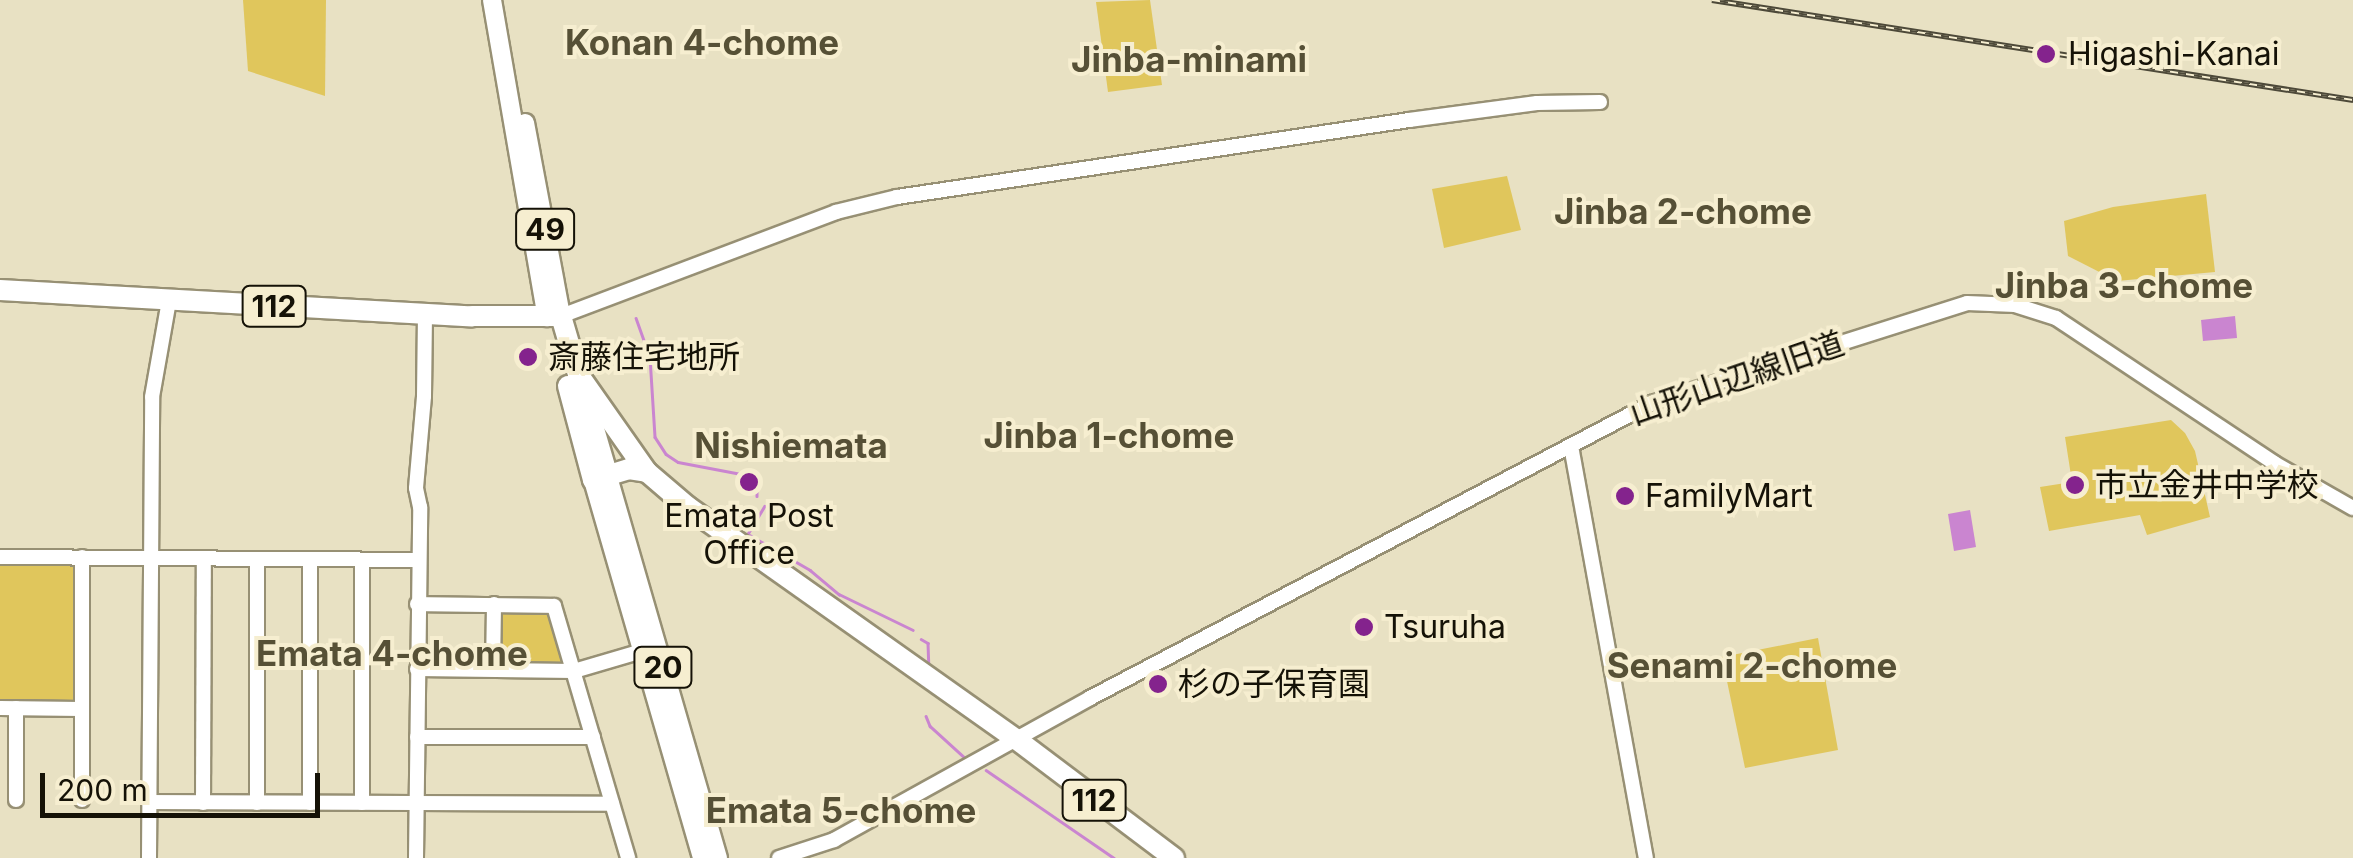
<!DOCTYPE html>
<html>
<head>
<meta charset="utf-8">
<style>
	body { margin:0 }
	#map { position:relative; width:2353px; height:858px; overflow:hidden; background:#e8e1c3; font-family:Inter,"Noto Sans JP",sans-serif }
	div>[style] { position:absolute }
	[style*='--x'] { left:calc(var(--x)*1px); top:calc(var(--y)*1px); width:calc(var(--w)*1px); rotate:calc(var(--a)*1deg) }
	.green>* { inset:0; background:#e0c65c }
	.water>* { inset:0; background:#ca85d0 }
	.stream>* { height:2.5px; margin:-1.25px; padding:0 1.25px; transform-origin:1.25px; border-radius:1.25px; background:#ca85d0 }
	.roads { filter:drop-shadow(2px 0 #979074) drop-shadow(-2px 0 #979074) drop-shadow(0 2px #979074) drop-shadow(0 -2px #979074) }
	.minor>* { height:14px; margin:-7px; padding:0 7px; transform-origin:7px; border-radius:7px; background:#fff }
	.major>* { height:18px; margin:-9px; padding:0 9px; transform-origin:9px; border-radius:9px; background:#fff }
	.highway>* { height:20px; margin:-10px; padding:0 10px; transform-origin:10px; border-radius:10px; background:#fff }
	.rail>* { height:6px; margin-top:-3px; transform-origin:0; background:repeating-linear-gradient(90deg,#f6eed0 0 8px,#4d4939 0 16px); box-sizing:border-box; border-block:2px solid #4d4939 }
	.dots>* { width:28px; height:28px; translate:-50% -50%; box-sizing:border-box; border:5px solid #f6eed0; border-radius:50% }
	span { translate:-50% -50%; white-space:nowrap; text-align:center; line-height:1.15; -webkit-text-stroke:8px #f6eed0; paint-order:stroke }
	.shield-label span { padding:2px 8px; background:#f6eed0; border:2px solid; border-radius:8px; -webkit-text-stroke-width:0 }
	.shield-label { font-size:30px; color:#151207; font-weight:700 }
	.poi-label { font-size:32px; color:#151207 }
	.left { translate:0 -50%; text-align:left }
	.street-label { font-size:32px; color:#151207 }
	.neighbourhood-label { font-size:35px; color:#565036; font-weight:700 }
	.scale { position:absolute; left:40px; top:773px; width:280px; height:45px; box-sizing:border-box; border:5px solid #151207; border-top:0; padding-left:12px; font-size:30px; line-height:35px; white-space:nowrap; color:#151207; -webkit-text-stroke:8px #f6eed0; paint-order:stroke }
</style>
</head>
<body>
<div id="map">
	<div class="green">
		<i style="clip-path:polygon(243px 0,326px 0,325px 96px,248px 71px)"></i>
		<i style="clip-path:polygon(1150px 0,1162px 85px,1108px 92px,1096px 2px)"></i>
		<i style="clip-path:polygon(1507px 176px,1521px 230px,1444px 248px,1432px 189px)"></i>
		<i style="clip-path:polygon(2206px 194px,2215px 272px,2117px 281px,2068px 256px,2064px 221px,2113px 207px)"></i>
		<i style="clip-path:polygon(2171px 420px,2185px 433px,2195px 451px,2210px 517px,2147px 535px,2140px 515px,2049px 531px,2040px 487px,2072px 482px,2065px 437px)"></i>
		<i style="clip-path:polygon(0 557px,82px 557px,81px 709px,0 708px)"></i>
		<i style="clip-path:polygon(494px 604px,554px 606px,574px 671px,493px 669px)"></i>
		<i style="clip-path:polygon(1818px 638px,1838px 750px,1745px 768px,1722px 657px)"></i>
	</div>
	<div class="water">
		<i style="clip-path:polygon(2235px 316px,2237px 338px,2203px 341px,2201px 320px)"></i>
		<i style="clip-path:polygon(1970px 510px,1976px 547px,1954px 551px,1948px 514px)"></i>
	</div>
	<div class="stream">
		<i style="--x:636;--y:318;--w:41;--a:70.3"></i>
		<i style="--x:650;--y:357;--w:80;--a:86.4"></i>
		<i style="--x:655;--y:437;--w:20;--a:57"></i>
		<i style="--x:666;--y:454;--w:14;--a:34"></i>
		<i style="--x:678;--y:462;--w:80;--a:10.8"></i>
		<i style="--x:757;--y:477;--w:19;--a:90"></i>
		<i style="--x:765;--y:506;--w:33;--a:121"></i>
		<i style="--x:748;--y:534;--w:72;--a:30.1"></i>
		<i style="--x:810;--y:570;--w:38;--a:40"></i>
		<i style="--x:839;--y:594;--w:82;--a:25.9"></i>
		<i style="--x:921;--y:639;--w:8;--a:30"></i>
		<i style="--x:928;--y:643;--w:23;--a:88"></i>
		<i style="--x:926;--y:716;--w:11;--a:68"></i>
		<i style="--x:930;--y:726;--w:47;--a:42.4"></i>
		<i style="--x:986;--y:770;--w:155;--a:34.5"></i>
	</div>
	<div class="roads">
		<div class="minor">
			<i style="--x:561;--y:316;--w:294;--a:-20.7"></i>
			<i style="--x:836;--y:212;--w:63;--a:-13.8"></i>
			<i style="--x:897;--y:197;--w:518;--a:-8.55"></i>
			<i style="--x:1409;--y:120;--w:129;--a:-7.6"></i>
			<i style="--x:1537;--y:103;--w:63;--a:-0.9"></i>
			<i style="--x:1571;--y:446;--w:419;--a:79.7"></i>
			<i style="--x:0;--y:557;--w:418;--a:0.4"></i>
			<i style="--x:257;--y:559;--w:244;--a:90"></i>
			<i style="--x:362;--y:560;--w:243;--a:90"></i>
			<i style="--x:417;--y:604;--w:137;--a:0.8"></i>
			<i style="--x:554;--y:606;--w:263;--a:73.6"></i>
			<i style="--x:417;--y:669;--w:157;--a:0.7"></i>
			<i style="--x:574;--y:671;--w:71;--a:-16.4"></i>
			<i style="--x:493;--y:669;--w:65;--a:-89.1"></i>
			<i style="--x:0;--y:708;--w:81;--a:0.7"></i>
			<i style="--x:417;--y:737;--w:176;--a:0"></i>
			<i style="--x:16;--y:800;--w:92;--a:-90"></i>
			<i style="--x:82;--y:800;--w:243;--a:-90"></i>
			<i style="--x:149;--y:802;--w:463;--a:0.2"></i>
			<i style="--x:203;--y:803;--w:244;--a:-89.8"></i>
			<i style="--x:310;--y:803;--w:243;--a:-90"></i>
			<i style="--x:149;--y:858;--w:461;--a:-89.6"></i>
			<i style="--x:152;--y:397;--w:97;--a:-80"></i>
			<i style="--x:416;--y:858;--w:351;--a:-89.3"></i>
			<i style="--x:420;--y:507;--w:19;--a:-102"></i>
			<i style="--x:416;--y:488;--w:92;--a:-85"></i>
			<i style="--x:424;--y:396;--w:82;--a:-89.3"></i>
			<i style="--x:779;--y:858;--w:58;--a:-18.1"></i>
			<i style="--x:834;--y:840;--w:293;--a:-29"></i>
			<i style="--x:1090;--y:698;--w:635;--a:-27.7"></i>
			<i style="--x:1652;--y:403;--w:330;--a:-17.6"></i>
			<i style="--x:1967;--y:303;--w:48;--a:2.4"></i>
			<i style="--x:2015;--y:305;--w:43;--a:17.6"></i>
			<i style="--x:2056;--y:318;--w:262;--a:33.6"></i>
			<i style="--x:2274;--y:463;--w:91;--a:29.7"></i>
		</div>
		<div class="major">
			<i style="--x:492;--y:0;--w:322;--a:80.2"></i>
			<i style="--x:525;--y:123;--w:196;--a:79.4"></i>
			<i style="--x:608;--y:477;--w:397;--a:73.9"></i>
			<i style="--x:593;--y:480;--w:393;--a:73.9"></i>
		</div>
		<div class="highway">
			<i style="--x:0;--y:290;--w:473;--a:3.2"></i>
			<i style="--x:472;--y:316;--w:89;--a:0"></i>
			<i style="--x:561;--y:316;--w:168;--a:73.7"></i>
			<i style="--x:578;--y:374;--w:120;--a:54.9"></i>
			<i style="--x:647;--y:472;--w:54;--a:40.5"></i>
			<i style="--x:688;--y:507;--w:402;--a:35.3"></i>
			<i style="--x:1016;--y:739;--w:198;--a:37"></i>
			<i style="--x:568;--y:386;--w:97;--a:75.1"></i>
			<i style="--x:593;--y:480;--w:38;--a:-17"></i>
			<i style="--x:629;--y:469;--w:18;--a:9"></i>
		</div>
	</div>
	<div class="rail">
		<i style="--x:1712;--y:0;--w:649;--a:8.87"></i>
	</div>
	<div class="dots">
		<i style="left:2046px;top:54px;background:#84238d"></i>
		<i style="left:528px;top:357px;background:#84238d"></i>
		<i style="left:749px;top:482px;background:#84238d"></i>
		<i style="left:2075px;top:485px;background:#84238d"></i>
		<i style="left:1625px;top:496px;background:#84238d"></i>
		<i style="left:1364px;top:627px;background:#84238d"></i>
		<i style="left:1158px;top:684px;background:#84238d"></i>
	</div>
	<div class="shield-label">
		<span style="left:545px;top:229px">49</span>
		<span style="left:274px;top:306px">112</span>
		<span style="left:663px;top:667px">20</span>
		<span style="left:1094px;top:800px">112</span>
	</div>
	<div class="poi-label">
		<span class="left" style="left:2068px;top:54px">Higashi-Kanai</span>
		<span class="left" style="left:548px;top:357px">斎藤住宅地所</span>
		<span class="left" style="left:2095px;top:485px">市立金井中学校</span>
		<span class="left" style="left:1645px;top:496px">FamilyMart</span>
		<span style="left:749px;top:535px">Emata Post<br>Office</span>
		<span class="left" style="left:1384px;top:627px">Tsuruha</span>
		<span class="left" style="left:1178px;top:684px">杉の子保育園</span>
	</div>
	<div class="street-label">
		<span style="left:1737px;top:379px;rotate:-19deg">山形山辺線旧道</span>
	</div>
	<div class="neighbourhood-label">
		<span style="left:702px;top:42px">Konan 4-chome</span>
		<span style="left:1189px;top:59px">Jinba-minami</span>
		<span style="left:1683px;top:211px">Jinba 2-chome</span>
		<span style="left:2124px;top:285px">Jinba 3-chome</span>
		<span style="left:1109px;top:435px">Jinba 1-chome</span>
		<span style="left:791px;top:445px">Nishiemata</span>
		<span style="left:392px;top:653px">Emata 4-chome</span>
		<span style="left:1752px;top:665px">Senami 2-chome</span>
		<span style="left:841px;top:810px">Emata 5-chome</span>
	</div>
	<div class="scale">200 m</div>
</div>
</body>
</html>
